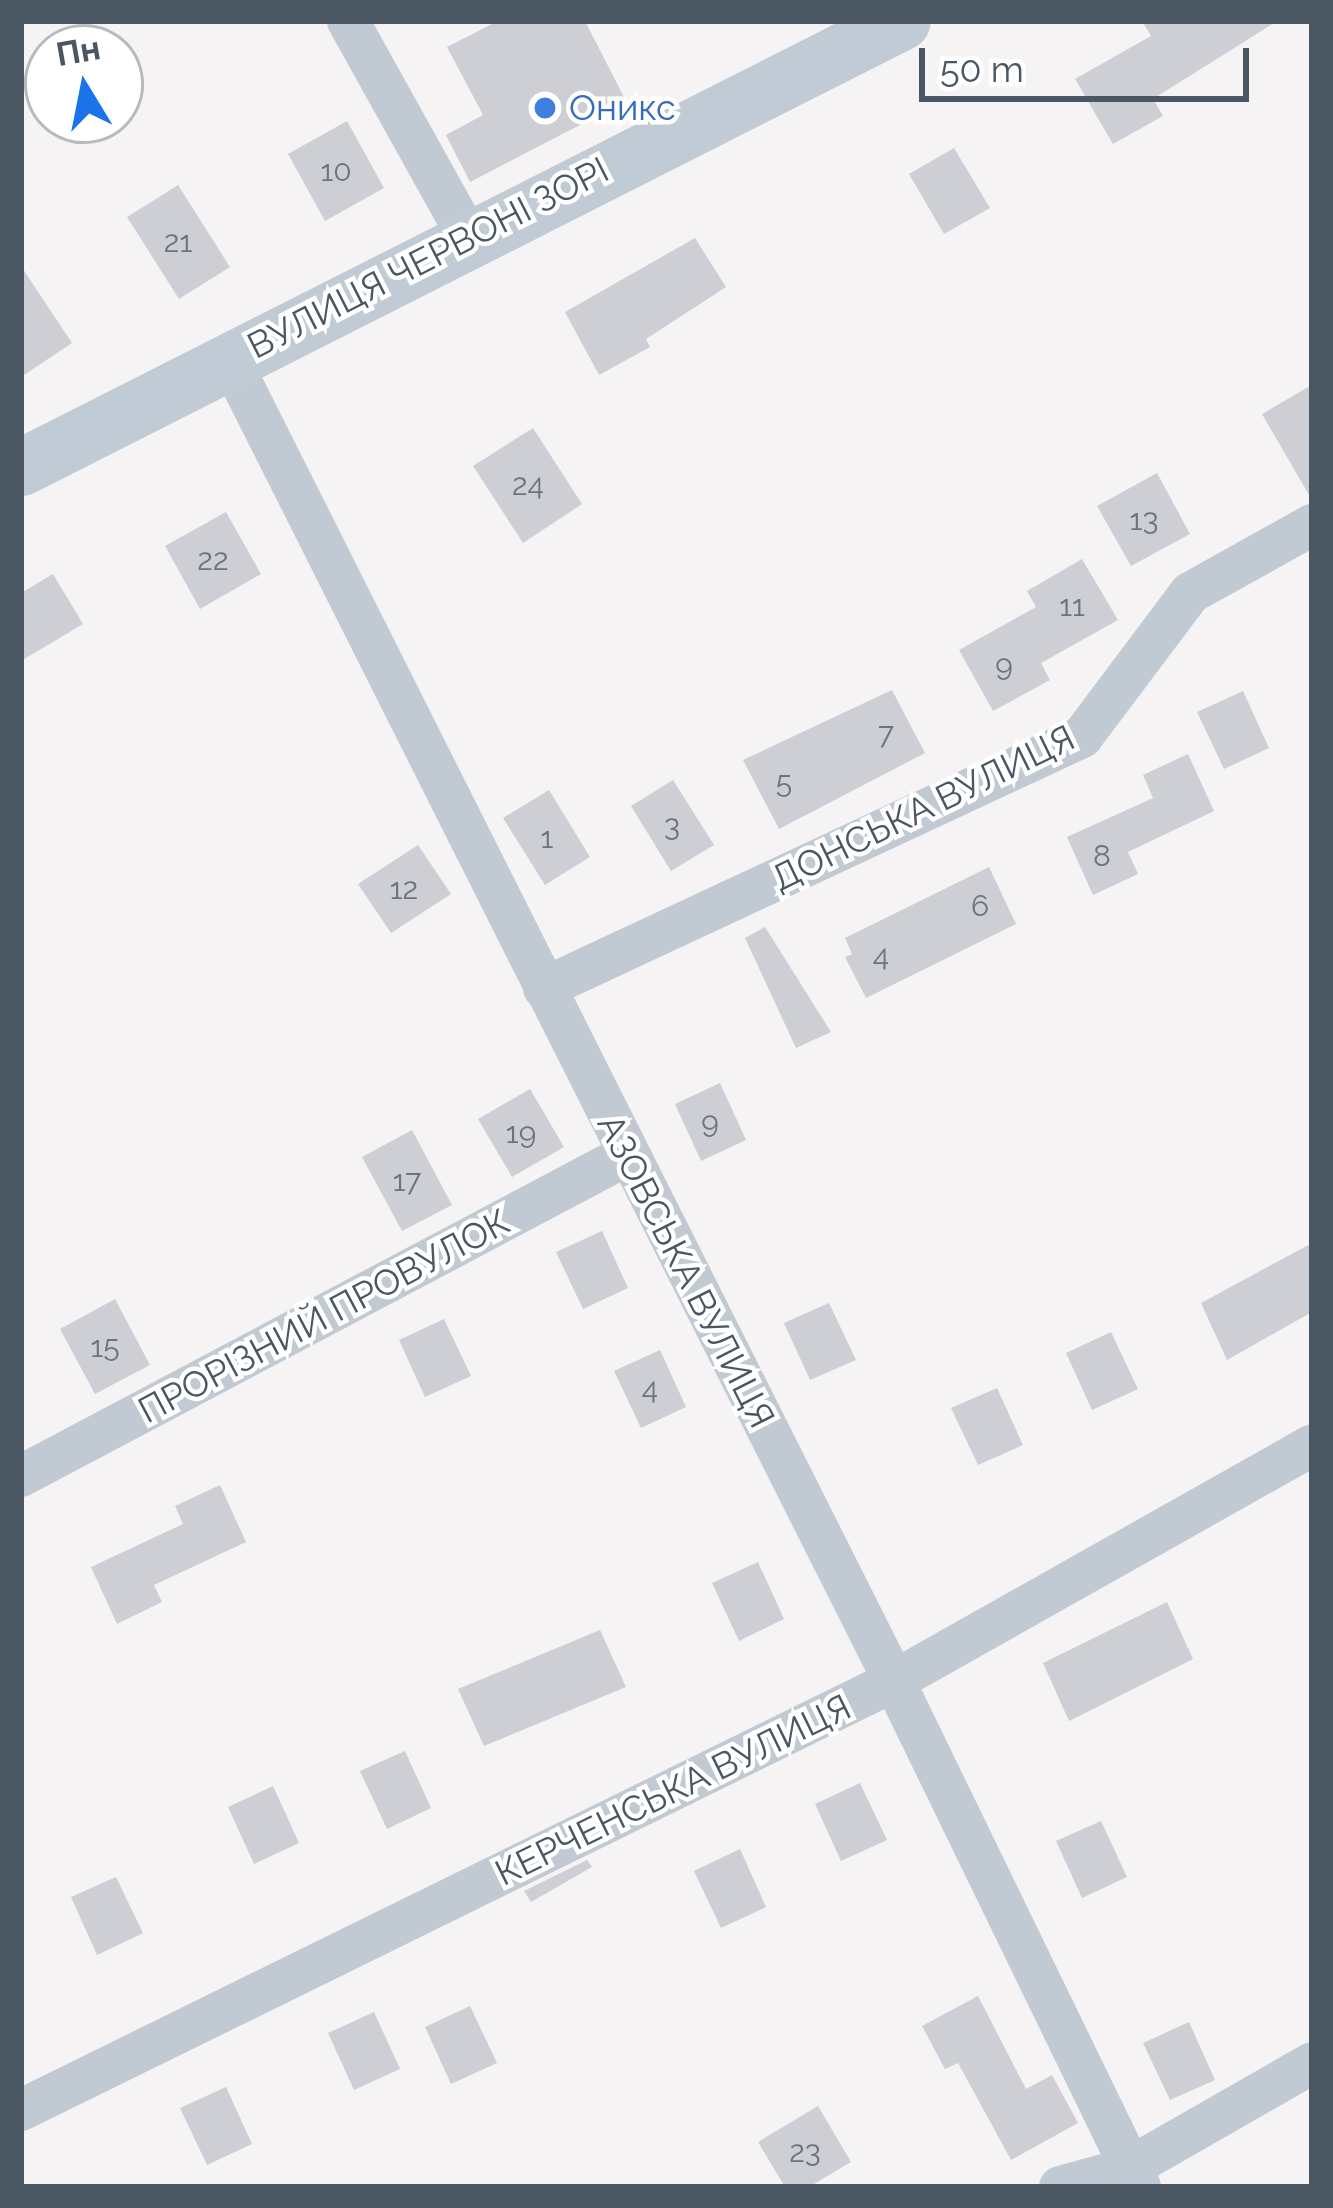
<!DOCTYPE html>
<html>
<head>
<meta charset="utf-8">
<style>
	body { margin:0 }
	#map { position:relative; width:1333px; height:2208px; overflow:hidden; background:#f5f3f3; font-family:Raleway,sans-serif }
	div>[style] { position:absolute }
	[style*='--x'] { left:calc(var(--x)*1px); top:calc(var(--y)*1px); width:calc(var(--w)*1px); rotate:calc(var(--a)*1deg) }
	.building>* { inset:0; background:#cdcfd5 }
	.street>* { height:42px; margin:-21px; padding:0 21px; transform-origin:21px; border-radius:21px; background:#c1cad2 }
	.secondary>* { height:57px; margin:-28.5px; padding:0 28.5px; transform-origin:28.5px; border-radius:28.5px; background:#c1cbd6 }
	.dots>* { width:33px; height:33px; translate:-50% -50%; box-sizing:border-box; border:6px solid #fff; border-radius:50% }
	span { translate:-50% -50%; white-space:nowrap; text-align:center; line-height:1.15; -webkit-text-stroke:9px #fff; paint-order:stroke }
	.number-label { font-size:30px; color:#6b747e }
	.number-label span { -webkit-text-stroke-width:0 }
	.shop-label { font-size:36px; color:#366cbe }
	.left { translate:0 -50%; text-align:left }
	.street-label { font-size:36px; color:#4a5661 }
	.frame { position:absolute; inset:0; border:24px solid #4a5661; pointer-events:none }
	.north { position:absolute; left:24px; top:24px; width:120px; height:120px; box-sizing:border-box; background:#fff; border:3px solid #b7bbc0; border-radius:50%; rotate:350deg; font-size:33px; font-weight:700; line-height:48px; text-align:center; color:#4a5661 }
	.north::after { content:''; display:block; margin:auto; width:42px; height:54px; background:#1a73e8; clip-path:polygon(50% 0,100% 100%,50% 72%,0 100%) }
	.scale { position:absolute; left:919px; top:48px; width:330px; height:54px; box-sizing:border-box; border:6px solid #4a5661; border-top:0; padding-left:15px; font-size:36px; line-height:42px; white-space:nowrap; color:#4a5661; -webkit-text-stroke:9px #fff; paint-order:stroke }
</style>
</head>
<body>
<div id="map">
	<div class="building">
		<i style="clip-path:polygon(498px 21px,585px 21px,626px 101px,470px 182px,446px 135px,483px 115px,447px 47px)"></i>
		<i style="clip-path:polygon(1142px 21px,1277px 21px,1153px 99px,1163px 116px,1113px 144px,1075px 79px,1151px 36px)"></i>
		<i style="clip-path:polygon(347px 121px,384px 188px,325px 221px,288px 154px)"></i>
		<i style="clip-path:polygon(954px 148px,990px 208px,944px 234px,909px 174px)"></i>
		<i style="clip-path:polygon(178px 185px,230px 267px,179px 299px,127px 217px)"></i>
		<i style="clip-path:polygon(695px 238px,726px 287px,646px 339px,650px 347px,599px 375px,565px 312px)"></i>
		<i style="clip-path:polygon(21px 266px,72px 343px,21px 377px)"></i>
		<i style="clip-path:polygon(1312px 385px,1312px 500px,1262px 414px)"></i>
		<i style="clip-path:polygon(533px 428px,582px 504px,523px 543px,473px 466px)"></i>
		<i style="clip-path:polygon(1157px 473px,1190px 534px,1131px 566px,1097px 506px)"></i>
		<i style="clip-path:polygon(226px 512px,261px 574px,200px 609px,165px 546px)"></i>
		<i style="clip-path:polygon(1082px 559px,1118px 620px,1041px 663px,1050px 680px,993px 711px,959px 650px,1036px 607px,1027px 591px)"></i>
		<i style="clip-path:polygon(53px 574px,83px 624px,21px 661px,21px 593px)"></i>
		<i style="clip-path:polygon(892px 690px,925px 753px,779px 829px,743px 760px)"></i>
		<i style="clip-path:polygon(1243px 691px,1269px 748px,1224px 769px,1197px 712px)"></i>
		<i style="clip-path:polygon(1188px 754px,1214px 811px,1128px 852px,1138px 874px,1093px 895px,1067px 837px,1153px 798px,1143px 775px)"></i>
		<i style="clip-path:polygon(673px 780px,714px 845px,671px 871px,631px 806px)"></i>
		<i style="clip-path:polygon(549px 790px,590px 857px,545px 885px,503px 818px)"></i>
		<i style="clip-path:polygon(418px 845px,451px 894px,391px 933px,358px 884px)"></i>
		<i style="clip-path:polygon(989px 867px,1016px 924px,866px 998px,845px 957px,852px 954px,845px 938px)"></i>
		<i style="clip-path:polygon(765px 927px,831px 1032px,796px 1048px,745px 938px)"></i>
		<i style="clip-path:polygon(720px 1083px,746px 1140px,701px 1161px,675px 1104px)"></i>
		<i style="clip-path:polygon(530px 1089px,564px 1147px,512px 1177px,478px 1119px)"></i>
		<i style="clip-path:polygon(412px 1130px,452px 1205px,402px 1231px,362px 1157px)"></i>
		<i style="clip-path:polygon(602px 1231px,628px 1288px,583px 1309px,556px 1252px)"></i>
		<i style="clip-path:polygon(1312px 1243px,1312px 1312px,1227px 1360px,1201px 1303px)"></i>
		<i style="clip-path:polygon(115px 1299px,150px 1365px,95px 1394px,60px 1329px)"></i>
		<i style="clip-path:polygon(829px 1303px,856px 1360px,810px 1380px,784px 1323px)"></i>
		<i style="clip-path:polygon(444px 1319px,471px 1376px,425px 1397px,399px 1340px)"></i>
		<i style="clip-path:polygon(1111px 1332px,1138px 1389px,1092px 1410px,1066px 1353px)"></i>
		<i style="clip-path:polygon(660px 1350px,686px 1407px,641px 1428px,614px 1371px)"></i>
		<i style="clip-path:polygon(997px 1388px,1023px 1445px,978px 1465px,951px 1408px)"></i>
		<i style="clip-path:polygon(220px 1485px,246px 1542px,154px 1585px,162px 1602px,117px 1624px,91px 1567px,183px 1524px,175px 1506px)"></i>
		<i style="clip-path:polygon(758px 1562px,784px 1619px,739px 1641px,712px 1583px)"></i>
		<i style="clip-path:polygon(1167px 1602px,1193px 1659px,1069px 1721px,1043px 1663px)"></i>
		<i style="clip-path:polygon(600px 1630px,626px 1687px,484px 1746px,458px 1689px)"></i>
		<i style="clip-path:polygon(405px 1751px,431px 1808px,387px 1829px,360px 1771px)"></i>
		<i style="clip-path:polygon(860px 1783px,887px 1840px,841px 1861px,815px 1804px)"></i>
		<i style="clip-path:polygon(273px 1786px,299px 1843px,254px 1864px,228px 1807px)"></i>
		<i style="clip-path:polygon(1101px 1821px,1127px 1877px,1082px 1898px,1056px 1841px)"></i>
		<i style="clip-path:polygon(740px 1849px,766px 1907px,721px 1928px,694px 1871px)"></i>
		<i style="clip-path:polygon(587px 1860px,592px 1867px,531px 1902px,524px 1891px)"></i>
		<i style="clip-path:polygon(116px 1877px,143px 1933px,97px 1955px,71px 1897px)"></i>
		<i style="clip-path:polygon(978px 1996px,1026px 2089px,1052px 2075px,1078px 2123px,1011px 2160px,958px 2063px,945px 2069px,922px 2026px)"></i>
		<i style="clip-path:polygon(470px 2006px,497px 2063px,451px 2084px,425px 2027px)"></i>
		<i style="clip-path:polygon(374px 2012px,400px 2069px,354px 2090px,328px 2033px)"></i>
		<i style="clip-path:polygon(1189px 2022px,1215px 2080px,1170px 2100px,1143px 2043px)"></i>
		<i style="clip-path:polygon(226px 2087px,252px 2144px,207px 2165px,180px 2108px)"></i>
		<i style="clip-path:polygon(818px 2106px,851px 2162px,809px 2187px,785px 2187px,758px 2142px)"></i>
	</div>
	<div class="street">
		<i style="--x:348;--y:21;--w:248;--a:60.9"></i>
		<i style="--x:229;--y:358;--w:1481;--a:63.31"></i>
		<i style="--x:894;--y:1681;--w:563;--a:64.07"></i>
		<i style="--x:544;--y:988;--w:594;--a:-25.01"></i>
		<i style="--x:1082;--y:737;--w:180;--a:-53.1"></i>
		<i style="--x:1190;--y:593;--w:140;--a:-29.1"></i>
		<i style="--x:21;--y:1476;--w:686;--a:-27.91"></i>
		<i style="--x:21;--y:2110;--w:973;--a:-26.17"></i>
		<i style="--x:894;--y:1681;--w:480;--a:-29.4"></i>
		<i style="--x:1060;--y:2187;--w:72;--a:-15.4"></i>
		<i style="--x:1129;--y:2168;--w:211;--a:-29.8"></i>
	</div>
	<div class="secondary">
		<i style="--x:21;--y:467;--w:987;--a:-26.85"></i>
	</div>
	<div class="dots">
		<i style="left:545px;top:108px;background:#3f7fe0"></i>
	</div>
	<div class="number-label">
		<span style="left:336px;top:171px">10</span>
		<span style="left:178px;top:242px">21</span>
		<span style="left:528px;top:485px">24</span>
		<span style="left:1144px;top:520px">13</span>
		<span style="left:213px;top:560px">22</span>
		<span style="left:1072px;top:606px">11</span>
		<span style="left:1004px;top:665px">9</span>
		<span style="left:886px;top:734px">7</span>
		<span style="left:784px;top:783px">5</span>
		<span style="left:672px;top:826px">3</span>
		<span style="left:547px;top:838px">1</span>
		<span style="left:1102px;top:856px">8</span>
		<span style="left:404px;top:889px">12</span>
		<span style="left:980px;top:906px">6</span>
		<span style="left:881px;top:956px">4</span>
		<span style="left:710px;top:1122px">9</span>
		<span style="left:521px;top:1133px">19</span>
		<span style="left:407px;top:1181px">17</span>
		<span style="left:105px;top:1347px">15</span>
		<span style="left:650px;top:1389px">4</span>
		<span style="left:805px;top:2152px">23</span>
	</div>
	<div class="shop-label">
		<span class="left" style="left:569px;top:108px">Оникс</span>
	</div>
	<div class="street-label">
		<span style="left:428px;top:258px;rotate:-27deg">ВУЛИЦЯ ЧЕРВОНІ ЗОРІ</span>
		<span style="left:923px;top:808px;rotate:-26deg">ДОНСЬКА ВУЛИЦЯ</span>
		<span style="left:686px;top:1271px;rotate:63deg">АЗОВСЬКА ВУЛИЦЯ</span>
		<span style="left:324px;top:1316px;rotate:-28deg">ПРОРІЗНИЙ ПРОВУЛОК</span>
		<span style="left:673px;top:1790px;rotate:-26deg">КЕРЧЕНСЬКА ВУЛИЦЯ</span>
	</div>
	<div class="frame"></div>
	<div class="north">Пн</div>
	<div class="scale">50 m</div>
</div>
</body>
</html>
